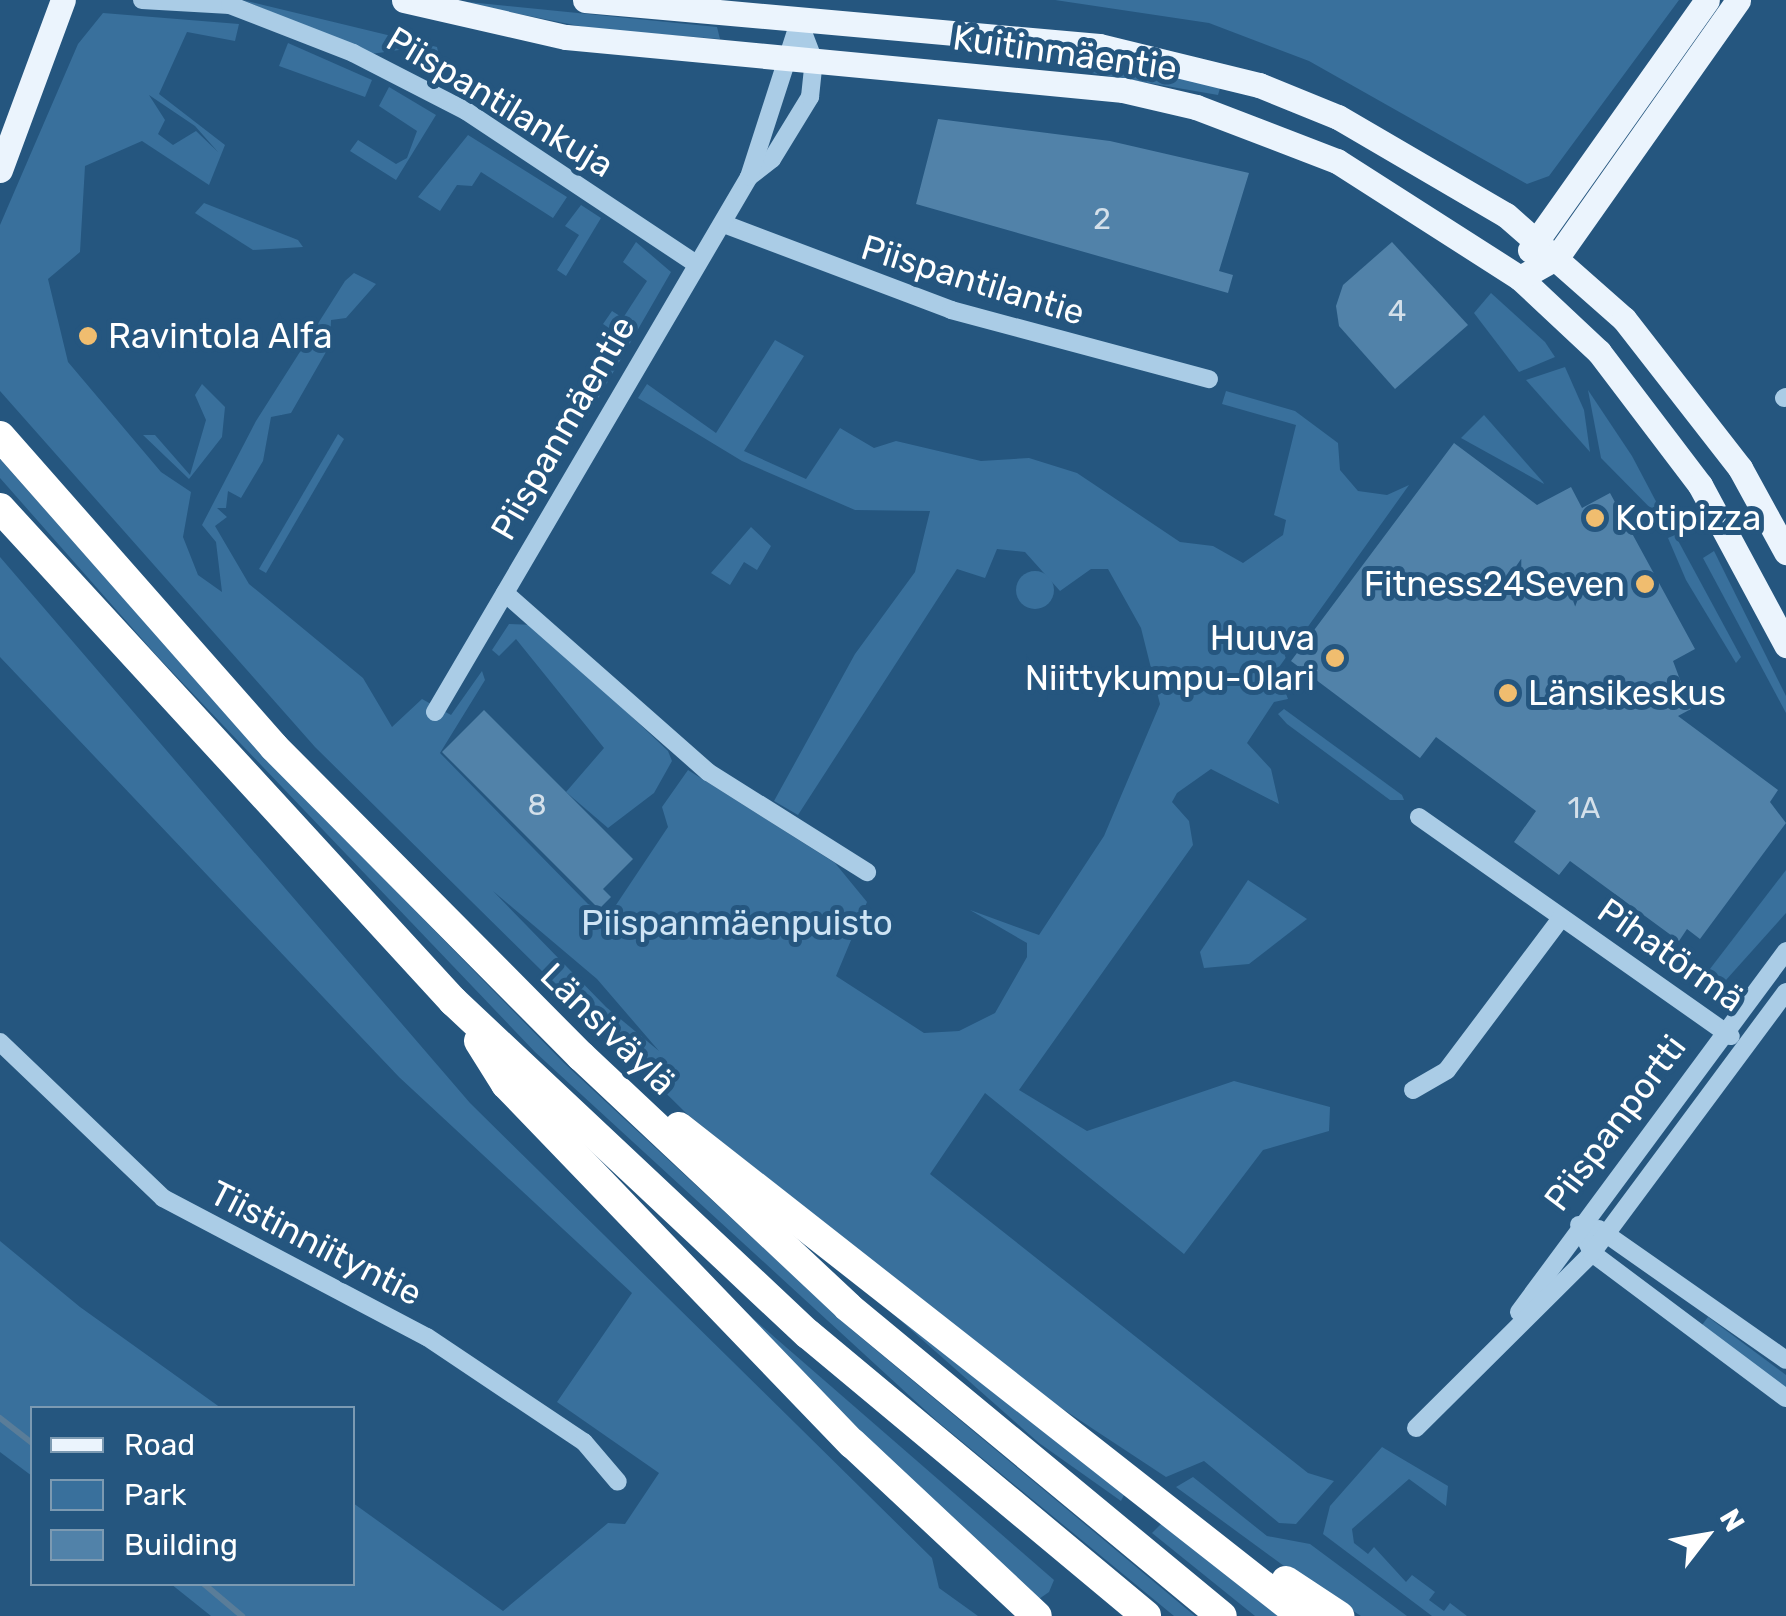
<!DOCTYPE html>
<html>
<head>
<meta charset="utf-8">
<style>
	body { margin:0 }
	#map { position:relative; width:1786px; height:1616px; overflow:hidden; background:#25567f; font-family:Rubik,sans-serif }
	div>[style] { position:absolute }
	[style*='--x'] { left:calc(var(--x)*1px); top:calc(var(--y)*1px); width:calc(var(--w)*1px); rotate:calc(var(--a)*1deg) }
	.green>* { inset:0; background:#39709c }
	.round { border-radius:50% }
	.stream>* { height:6px; margin:-3px; padding:0 3px; transform-origin:3px; border-radius:3px; background:#5a7d99 }
	.building>* { inset:0; background:#5182a9 }
	.minor>* { height:18px; margin:-9px; padding:0 9px; transform-origin:9px; border-radius:9px; background:#aacce6 }
	.major>* { height:25px; margin:-12.5px; padding:0 12.5px; transform-origin:12.5px; border-radius:12.5px; background:#ebf4fd }
	.highway>* { height:30px; margin:-15px; padding:0 15px; transform-origin:15px; border-radius:15px; background:#fff }
	.dots>* { width:28px; height:28px; translate:-50% -50%; box-sizing:border-box; border:5px solid #25567f; border-radius:50% }
	span { translate:-50% -50%; white-space:nowrap; text-align:center; line-height:1.15; -webkit-text-stroke:10px #25567f; paint-order:stroke }
	.number-label { font-size:30px; color:#d4e0ea }
	.number-label span { -webkit-text-stroke-width:0 }
	.street-label { font-size:35px; color:#fff }
	.poi-label { font-size:35px; color:#fff }
	.left { translate:0 -50%; text-align:left }
	.right { translate:-100% -50%; text-align:right }
	.park-label { font-size:35px; color:#cee4f5 }
	.legend { position:absolute; left:30px; top:1406px; width:325px; height:180px; box-sizing:border-box; background:#25567f; border:2px solid #7c9ab2; margin:0; padding:12px 18px; list-style:none; font-size:30px; color:#fff }
	.legend li { display:flex; align-items:center; gap:20px; height:50px }
	.legend b { width:50px; border:2px solid #7c9ab2 }
	.north { position:absolute; left:1656px; top:1486px; width:100px; height:100px; -webkit-text-stroke:8px #25567f; paint-order:stroke; rotate:59deg; font-size:28px; font-weight:700; line-height:40px; text-align:center; color:#fff }
	.north::after { content:''; display:block; margin:auto; width:35px; height:45px; background:#fff; clip-path:polygon(50% 0,100% 100%,50% 72%,0 100%) }
</style>
</head>
<body>
<div id="map">
	<div class="green">
		<i style="clip-path:polygon(243px 0,437px 47px,444px 77px,406px 49px,371px 54px)"></i>
		<i style="clip-path:polygon(449px 0,717px 27px,720px 39px,594px 29px)"></i>
		<i style="clip-path:polygon(1055px 0,1679px 0,1549px 176px,1527px 184px,1309px 61px,1209px 23px)"></i>
		<i style="clip-path:polygon(evenodd,103px 13px,239px 24px,235px 41px,187px 32px,159px 94px,225px 145px,209px 185px,142px 141px,85px 166px,80px 252px,48px 279px,68px 362px,161px 472px,191px 492px,183px 537px,198px 575px,222px 592px,216px 542px,202px 525px,256px 421px,345px 281px,354px 273px,376px 284px,346px 318px,331px 320px,330px 345px,291px 413px,271px 417px,263px 461px,241px 498px,228px 491px,226px 508px,217px 508px,227px 517px,215px 526px,249px 584px,363px 678px,392px 727px,422px 699px,451px 715px,482px 671px,485px 680px,440px 753px,588px 904px,610px 914px,668px 827px,662px 807px,688px 770px,835px 863px,867px 902px,836px 976px,924px 1033px,959px 1031px,995px 1013px,1027px 957px,1027px 943px,970px 910px,1039px 935px,1104px 836px,1160px 704px,1141px 628px,1108px 569px,1091px 569px,1060px 591px,1025px 552px,997px 549px,985px 578px,957px 569px,798px 815px,774px 801px,855px 654px,915px 572px,930px 511px,855px 510px,742px 461px,638px 398px,647px 384px,716px 433px,775px 340px,804px 356px,744px 451px,806px 479px,840px 428px,874px 448px,896px 441px,981px 461px,1029px 458px,1077px 473px,1180px 542px,1213px 546px,1243px 563px,1283px 535px,1286px 520px,1274px 515px,1296px 425px,1222px 404px,1226px 391px,1295px 411px,1338px 443px,1340px 470px,1358px 491px,1387px 495px,1409px 485px,1277px 670px,1288px 699px,1274px 702px,1247px 743px,1271px 769px,1279px 804px,1211px 769px,1177px 793px,1172px 802px,1189px 821px,1193px 845px,1019px 1090px,1087px 1131px,1234px 1081px,1330px 1107px,1329px 1131px,1263px 1150px,1184px 1254px,985px 1093px,930px 1174px,1308px 1473px,1334px 1481px,1296px 1524px,1279px 1523px,1204px 1461px,1166px 1477px,1037px 1392px,687px 1114px,315px 747px,0 391px,0 225px,78px 44px,103px 13px,149px 95px,195px 126px,218px 152px,196px 131px,173px 145px,158px 134px,165px 120px,149px 95px,103px 13px,493px 891px,597px 979px,659px 1051px,606px 1007px,493px 891px)"></i>
		<i style="clip-path:polygon(288px 43px,372px 80px,365px 97px,279px 66px)"></i>
		<i style="clip-path:polygon(1075px 60px,1109px 61px,1221px 85px,1218px 95px,1074px 70px)"></i>
		<i style="clip-path:polygon(389px 87px,436px 115px,396px 180px,350px 151px,358px 140px,396px 164px,407px 158px,417px 131px,379px 106px)"></i>
		<i style="clip-path:polygon(468px 135px,567px 197px,553px 218px,481px 172px,472px 186px,457px 185px,440px 211px,418px 197px)"></i>
		<i style="clip-path:polygon(204px 203px,298px 240px,303px 247px,253px 250px,195px 213px)"></i>
		<i style="clip-path:polygon(581px 205px,601px 218px,566px 276px,557px 270px,579px 235px,565px 226px)"></i>
		<i style="clip-path:polygon(636px 242px,671px 272px,588px 416px,568px 404px,615px 332px,603px 324px,612px 311px,623px 318px,647px 281px,623px 262px)"></i>
		<i style="clip-path:polygon(1491px 293px,1545px 342px,1555px 357px,1519px 372px,1474px 313px)"></i>
		<i style="clip-path:polygon(1565px 367px,1584px 410px,1590px 452px,1526px 380px)"></i>
		<i style="clip-path:polygon(202px 384px,225px 407px,222px 437px,189px 479px,143px 435px,155px 435px,190px 475px,206px 420px,195px 395px)"></i>
		<i style="clip-path:polygon(1588px 390px,1632px 456px,1670px 528px,1601px 458px)"></i>
		<i style="clip-path:polygon(1484px 415px,1543px 482px,1544px 484px,1461px 438px)"></i>
		<i style="clip-path:polygon(338px 434px,344px 439px,266px 573px,259px 569px)"></i>
		<i style="clip-path:polygon(0 459px,260px 752px,564px 1063px,852px 1330px,1195px 1616px,1174px 1616px,937px 1421px,535px 1052px,157px 656px,0 478px)"></i>
		<i style="clip-path:polygon(751px 527px,771px 546px,757px 570px,744px 562px,730px 585px,711px 573px)"></i>
		<i style="clip-path:polygon(1675px 535px,1741px 657px,1736px 663px,1686px 580px,1668px 538px)"></i>
		<i style="clip-path:polygon(1714px 551px,1786px 696px,1786px 713px,1703px 558px)"></i>
		<i style="clip-path:polygon(0 557px,470px 1103px,932px 1558px,939px 1588px,978px 1616px,211px 1616px,171px 1584px,352px 1584px,353px 1503px,503px 1611px,608px 1523px,625px 1524px,659px 1473px,557px 1402px,632px 1293px,399px 1077px,0 657px)"></i>
		<i class="round" style="left:1016px;top:571px;width:38px;height:38px"></i>
		<i style="clip-path:polygon(509px 624px,535px 625px,668px 751px,672px 761px,654px 793px,608px 828px,566px 792px,604px 748px,516px 639px,499px 656px,492px 650px)"></i>
		<i style="clip-path:polygon(1284px 709px,1402px 795px,1404px 800px,1390px 800px,1287px 724px,1278px 714px)"></i>
		<i style="clip-path:polygon(1786px 870px,1786px 913px,1717px 990px,1693px 991px)"></i>
		<i style="clip-path:polygon(1248px 880px,1307px 919px,1249px 964px,1204px 968px,1200px 952px)"></i>
		<i style="clip-path:polygon(0 1241px,80px 1307px,221px 1408px,32px 1408px,32px 1476px,0 1452px)"></i>
		<i style="clip-path:polygon(733px 1301px,1054px 1580px,1049px 1592px,1036px 1601px,924px 1499px)"></i>
		<i style="clip-path:polygon(883px 1305px,1126px 1491px,1121px 1501px,1039px 1443px)"></i>
		<i style="clip-path:polygon(1708px 1317px,1786px 1375px,1786px 1388px,1702px 1325px)"></i>
		<i style="clip-path:polygon(1382px 1447px,1448px 1486px,1446px 1506px,1409px 1479px,1352px 1529px,1354px 1543px,1368px 1554px,1374px 1547px,1406px 1582px,1412px 1575px,1435px 1592px,1429px 1600px,1444px 1611px,1450px 1603px,1467px 1616px,1432px 1616px,1323px 1534px,1330px 1506px)"></i>
		<i style="clip-path:polygon(1193px 1477px,1267px 1536px,1310px 1544px,1407px 1616px,1361px 1616px,1295px 1574px,1176px 1487px)"></i>
		<i style="clip-path:polygon(1164px 1521px,1287px 1616px,1255px 1616px,1152px 1533px)"></i>
	</div>
	<div class="stream">
		<i style="--x:0;--y:1418;--w:41;--a:38"></i>
		<i style="--x:204;--y:1584;--w:50;--a:40.1"></i>
	</div>
	<div class="building">
		<i style="clip-path:polygon(938px 119px,1110px 141px,1249px 173px,1219px 271px,1233px 275px,1228px 293px,916px 204px)"></i>
		<i style="clip-path:polygon(1392px 242px,1468px 325px,1395px 389px,1339px 326px,1336px 306px,1343px 285px)"></i>
		<i style="clip-path:polygon(1454px 443px,1537px 505px,1571px 487px,1582px 508px,1610px 493px,1695px 649px,1673px 661px,1691px 709px,1678px 716px,1778px 790px,1770px 802px,1786px 823px,1700px 939px,1687px 929px,1679px 941px,1570px 861px,1559px 875px,1514px 842px,1536px 811px,1436px 737px,1420px 758px,1291px 661px)"></i>
		<i style="clip-path:polygon(484px 710px,633px 859px,603px 889px,611px 897px,599px 909px,442px 752px)"></i>
	</div>
	<div class="minor">
		<i style="--x:142;--y:0;--w:88;--a:3.3"></i>
		<i style="--x:230;--y:5;--w:132;--a:21.3"></i>
		<i style="--x:353;--y:53;--w:127;--a:27.2"></i>
		<i style="--x:466;--y:111;--w:276;--a:33.6"></i>
		<i style="--x:749;--y:177;--w:29;--a:-38"></i>
		<i style="--x:772;--y:159;--w:73;--a:-58.5"></i>
		<i style="--x:810;--y:97;--w:36;--a:-84"></i>
		<i style="--x:814;--y:61;--w:42;--a:-111"></i>
		<i style="--x:724;--y:224;--w:243;--a:20.7"></i>
		<i style="--x:951;--y:310;--w:267;--a:15"></i>
		<i style="--x:1784;--y:398;--w:2;--a:-27"></i>
		<i style="--x:505;--y:593;--w:271;--a:41.4"></i>
		<i style="--x:708;--y:772;--w:188;--a:32.2"></i>
		<i style="--x:435;--y:712;--w:620;--a:-59.59"></i>
		<i style="--x:749;--y:177;--w:163;--a:-72.1"></i>
		<i style="--x:1419;--y:817;--w:381;--a:35.1"></i>
		<i style="--x:0;--y:1042;--w:226;--a:43.7"></i>
		<i style="--x:163;--y:1198;--w:298;--a:27.8"></i>
		<i style="--x:427;--y:1337;--w:189;--a:33.8"></i>
		<i style="--x:584;--y:1442;--w:52;--a:49.6"></i>
		<i style="--x:1413;--y:1090;--w:39;--a:-30"></i>
		<i style="--x:1447;--y:1070;--w:190;--a:-53.1"></i>
		<i style="--x:1579;--y:1225;--w:31;--a:65"></i>
		<i style="--x:1592;--y:1253;--w:242;--a:36.8"></i>
		<i style="--x:1599;--y:1229;--w:228;--a:35"></i>
		<i style="--x:1519;--y:1312;--w:449;--a:-53.5"></i>
		<i style="--x:1416;--y:1428;--w:248;--a:-44.8"></i>
		<i style="--x:1592;--y:1253;--w:325;--a:-53.4"></i>
	</div>
	<div class="major">
		<i style="--x:404;--y:0;--w:166;--a:12.9"></i>
		<i style="--x:566;--y:37;--w:560;--a:5.44"></i>
		<i style="--x:1123;--y:90;--w:75;--a:13.1"></i>
		<i style="--x:1196;--y:107;--w:151;--a:21"></i>
		<i style="--x:1337;--y:161;--w:217;--a:32.6"></i>
		<i style="--x:1520;--y:278;--w:108;--a:43.1"></i>
		<i style="--x:1599;--y:352;--w:167;--a:52.8"></i>
		<i style="--x:1700;--y:485;--w:182;--a:61.7"></i>
		<i style="--x:585;--y:0;--w:516;--a:5.11"></i>
		<i style="--x:1099;--y:46;--w:165;--a:13.7"></i>
		<i style="--x:1259;--y:85;--w:85;--a:22.1"></i>
		<i style="--x:1338;--y:117;--w:194;--a:30.3"></i>
		<i style="--x:1506;--y:215;--w:157;--a:41.4"></i>
		<i style="--x:1624;--y:319;--w:189;--a:52.1"></i>
		<i style="--x:1740;--y:468;--w:96;--a:61.3"></i>
		<i style="--x:0;--y:170;--w:181;--a:-69.7"></i>
		<i style="--x:1530;--y:250;--w:306;--a:-54.7"></i>
		<i style="--x:1520;--y:278;--w:43;--a:-29.6"></i>
		<i style="--x:1557;--y:257;--w:314;--a:-54.8"></i>
	</div>
	<div class="highway">
		<i style="--x:0;--y:436;--w:414;--a:48.6"></i>
		<i style="--x:274;--y:747;--w:436;--a:45.2"></i>
		<i style="--x:581;--y:1056;--w:366;--a:43.2"></i>
		<i style="--x:848;--y:1307;--w:485;--a:39.6"></i>
		<i style="--x:0;--y:508;--w:670;--a:47.42"></i>
		<i style="--x:453;--y:1001;--w:487;--a:43.2"></i>
		<i style="--x:808;--y:1334;--w:440;--a:39.8"></i>
		<i style="--x:479;--y:1041;--w:51;--a:57.9"></i>
		<i style="--x:506;--y:1084;--w:499;--a:46.1"></i>
		<i style="--x:852;--y:1443;--w:253;--a:43.1"></i>
		<i style="--x:679;--y:1127;--w:792;--a:38.13"></i>
		<i style="--x:1286;--y:1581;--w:64;--a:33.4"></i>
	</div>
	<div class="dots">
		<i style="left:88px;top:336px;background:#f0bd6f"></i>
		<i style="left:1595px;top:518px;background:#f0bd6f"></i>
		<i style="left:1645px;top:584px;background:#f0bd6f"></i>
		<i style="left:1335px;top:658px;background:#f0bd6f"></i>
		<i style="left:1508px;top:693px;background:#f0bd6f"></i>
	</div>
	<div class="number-label">
		<span style="left:1102px;top:219px">2</span>
		<span style="left:1397px;top:311px">4</span>
		<span style="left:537px;top:805px">8</span>
		<span style="left:1584px;top:808px">1A</span>
	</div>
	<div class="street-label">
		<span style="left:1065px;top:53px;rotate:8deg">Kuitinmäentie</span>
		<span style="left:500px;top:102px;rotate:31deg">Piispantilankuja</span>
		<span style="left:973px;top:280px;rotate:17deg">Piispantilantie</span>
		<span style="left:563px;top:428px;rotate:-60deg">Piispanmäentie</span>
		<span style="left:1671px;top:955px;rotate:35deg">Pihatörmä</span>
		<span style="left:608px;top:1029px;rotate:44deg">Länsiväylä</span>
		<span style="left:1615px;top:1123px;rotate:-53deg">Piispanportti</span>
		<span style="left:316px;top:1243px;rotate:27deg">Tiistinniityntie</span>
	</div>
	<div class="poi-label">
		<span class="left" style="left:108px;top:336px">Ravintola Alfa</span>
		<span class="left" style="left:1615px;top:518px">Kotipizza</span>
		<span class="right" style="left:1625px;top:584px">Fitness24Seven</span>
		<span class="right" style="left:1315px;top:658px">Huuva<br>Niittykumpu-Olari</span>
		<span class="left" style="left:1528px;top:693px">Länsikeskus</span>
	</div>
	<div class="park-label">
		<span style="left:737px;top:923px">Piispanmäenpuisto</span>
	</div>
	<ul class="legend">
	<li><b style="height:12px;background:#ebf4fd"></b>Road</li>
	<li><b style="height:28px;background:#39709c"></b>Park</li>
	<li><b style="height:28px;background:#5182a9"></b>Building</li>
	</ul>
	<div class="north">N</div>
</div>
</body>
</html>
